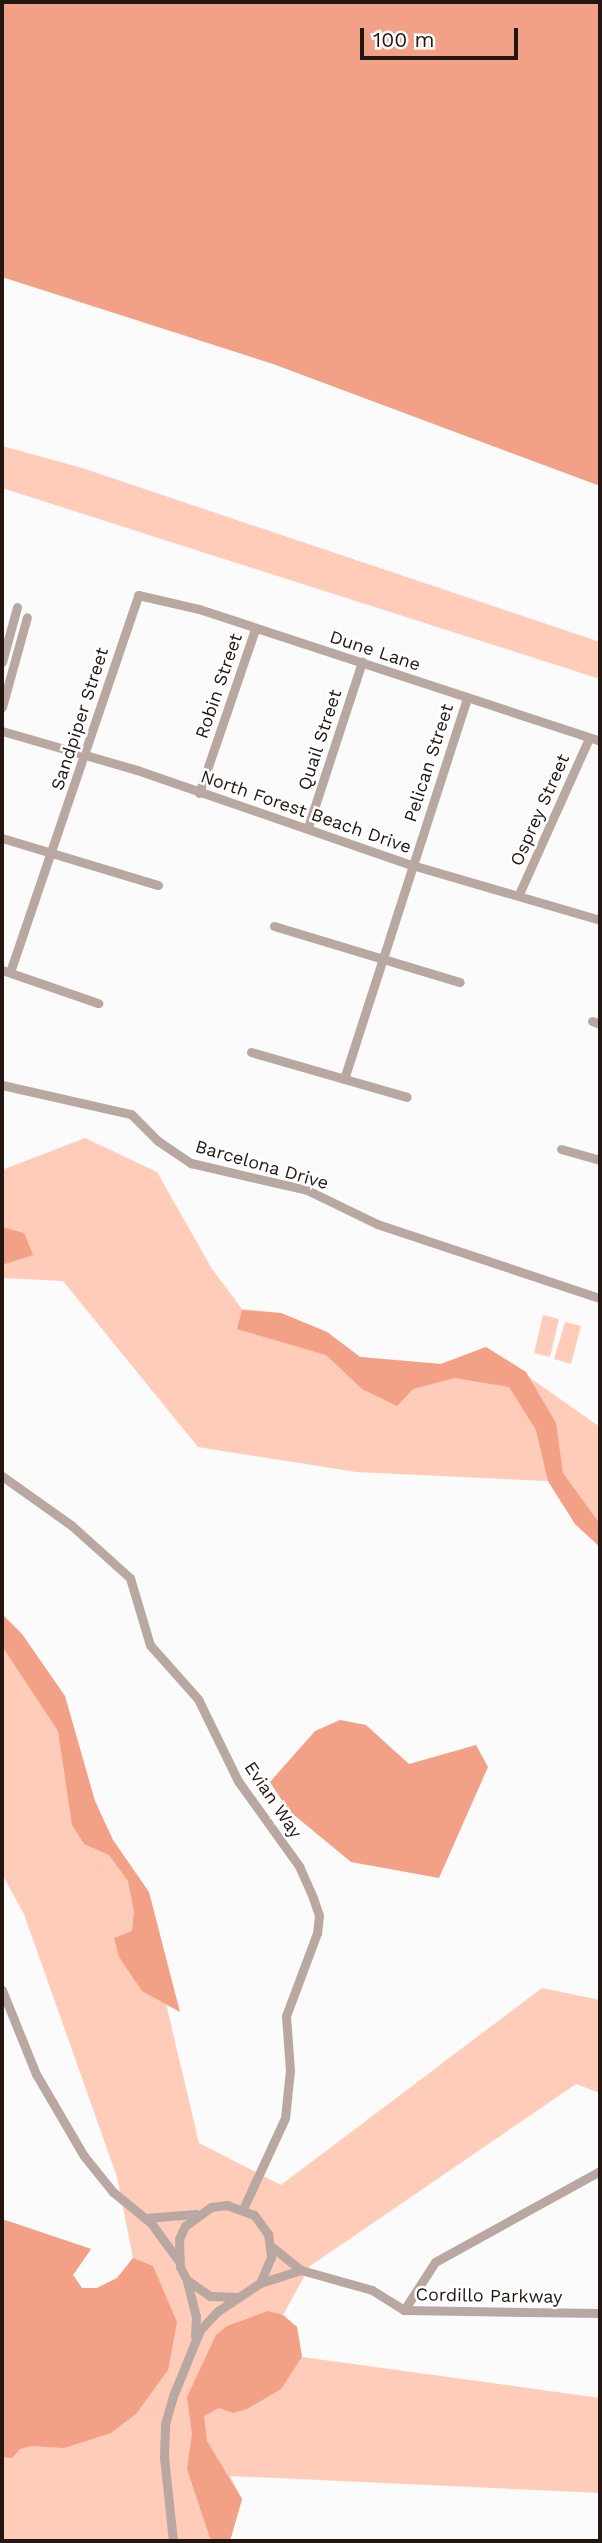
<!DOCTYPE html>
<html>
<head>
<meta charset="utf-8">
<style>
	body { margin:0 }
	#map { position:relative; width:602px; height:2543px; overflow:hidden; background:#fbfbfb; font-family:"Work Sans",sans-serif }
	div>[style] { position:absolute }
	[style*='--x'] { left:calc(var(--x)*1px); top:calc(var(--y)*1px); width:calc(var(--w)*1px); rotate:calc(var(--a)*1deg) }
	.green>* { inset:0; background:#ffccba }
	.water>* { inset:0; background:#f3a186 }
	.street>* { height:9px; margin:-4.5px; padding:0 4.5px; transform-origin:4.5px; border-radius:4.5px; background:#b9a8a2 }
	span { translate:-50% -50%; white-space:nowrap; text-align:center; line-height:1.15; -webkit-text-stroke:5px #fff; paint-order:stroke }
	.street-label { font-size:18px; color:#231611 }
	.frame { position:absolute; inset:0; border:4px solid #231611; pointer-events:none }
	.scale { position:absolute; left:360px; top:28px; width:158px; height:32px; box-sizing:border-box; border:4px solid #231611; border-top:0; padding-left:9px; font-size:21px; line-height:24px; white-space:nowrap; color:#231611; -webkit-text-stroke:5px #fff; paint-order:stroke }
</style>
</head>
<body>
<div id="map">
	<div class="green">
		<i style="clip-path:polygon(2px 446px,82px 468px,600px 642px,600px 679px,2px 488px)"></i>
		<i style="clip-path:polygon(85px 1138px,157px 1172px,212px 1269px,242px 1309px,281px 1313px,327px 1332px,360px 1357px,441px 1364px,486px 1347px,600px 1427px,600px 1547px,575px 1524px,548px 1481px,356px 1472px,198px 1447px,63px 1281px,2px 1278px,2px 1170px)"></i>
		<i style="clip-path:polygon(543px 1315px,559px 1319px,550px 1357px,534px 1353px)"></i>
		<i style="clip-path:polygon(565px 1322px,581px 1326px,571px 1364px,554px 1359px)"></i>
		<i style="clip-path:polygon(2px 1619px,63px 1710px,96px 1833px,136px 1877px,199px 2143px,281px 2185px,542px 1988px,600px 2000px,600px 2093px,576px 2084px,310px 2266px,283px 2315px,297px 2327px,302px 2357px,600px 2398px,600px 2493px,230px 2476px,242px 2499px,230px 2541px,2px 2541px,2px 2219px,91px 2249px,73px 2275px,82px 2288px,97px 2288px,117px 2278px,133px 2258px,117px 2177px,24px 1914px,2px 1874px)"></i>
	</div>
	<div class="water">
		<i style="clip-path:polygon(2px 2px,600px 2px,600px 486px,273px 364px,2px 277px)"></i>
		<i style="clip-path:polygon(2px 1227px,24px 1233px,33px 1255px,2px 1265px)"></i>
		<i style="clip-path:polygon(242px 1310px,281px 1313px,327px 1332px,360px 1357px,441px 1364px,486px 1347px,526px 1372px,556px 1423px,563px 1473px,600px 1524px,600px 1547px,575px 1524px,548px 1481px,536px 1430px,509px 1387px,455px 1378px,413px 1389px,397px 1406px,362px 1389px,326px 1355px,237px 1329px)"></i>
		<i style="clip-path:polygon(2px 1614px,22px 1634px,65px 1696px,95px 1801px,113px 1840px,149px 1892px,180px 2012px,142px 1991px,119px 1957px,114px 1938px,132px 1931px,134px 1912px,128px 1881px,109px 1855px,84px 1844px,72px 1825px,58px 1731px,2px 1646px)"></i>
		<i style="clip-path:polygon(340px 1720px,366px 1725px,409px 1764px,476px 1745px,488px 1767px,439px 1878px,351px 1862px,288px 1810px,270px 1782px,315px 1731px)"></i>
		<i style="clip-path:polygon(2px 2219px,91px 2249px,73px 2275px,82px 2288px,97px 2288px,117px 2278px,133px 2258px,153px 2266px,177px 2322px,168px 2370px,136px 2414px,111px 2433px,64px 2448px,32px 2446px,20px 2449px,12px 2458px,2px 2457px)"></i>
		<i style="clip-path:polygon(268px 2311px,283px 2315px,297px 2327px,302px 2357px,281px 2389px,247px 2409px,233px 2413px,219px 2408px,204px 2416px,207px 2441px,242px 2499px,230px 2541px,211px 2541px,187px 2469px,192px 2434px,187px 2397px,216px 2335px,227px 2326px)"></i>
	</div>
	<div class="street">
		<i style="--x:2;--y:662;--w:57;--a:-74.7"></i>
		<i style="--x:2;--y:707;--w:93;--a:-74.5"></i>
		<i style="--x:2;--y:731;--w:141;--a:16.1"></i>
		<i style="--x:137;--y:770;--w:291;--a:19.1"></i>
		<i style="--x:412;--y:865;--w:196;--a:16.3"></i>
		<i style="--x:199;--y:793;--w:173;--a:-71.1"></i>
		<i style="--x:308;--y:827;--w:174;--a:-71.9"></i>
		<i style="--x:2;--y:838;--w:163;--a:16.8"></i>
		<i style="--x:519;--y:894;--w:171;--a:-65.8"></i>
		<i style="--x:274;--y:926;--w:194;--a:16.8"></i>
		<i style="--x:2;--y:970;--w:102;--a:19"></i>
		<i style="--x:10;--y:972;--w:398;--a:-71.2"></i>
		<i style="--x:138;--y:595;--w:63;--a:12.9"></i>
		<i style="--x:199;--y:609;--w:422;--a:18.2"></i>
		<i style="--x:592;--y:1021;--w:9;--a:21"></i>
		<i style="--x:251;--y:1052;--w:162;--a:16.1"></i>
		<i style="--x:344;--y:1079;--w:399;--a:-72.1"></i>
		<i style="--x:2;--y:1085;--w:132;--a:12.7"></i>
		<i style="--x:131;--y:1114;--w:38;--a:45"></i>
		<i style="--x:158;--y:1141;--w:40;--a:34"></i>
		<i style="--x:191;--y:1163;--w:119;--a:13.1"></i>
		<i style="--x:307;--y:1190;--w:78;--a:25.9"></i>
		<i style="--x:377;--y:1224;--w:235;--a:18.4"></i>
		<i style="--x:561;--y:1149;--w:41;--a:15.8"></i>
		<i style="--x:2;--y:1476;--w:85;--a:35.4"></i>
		<i style="--x:71;--y:1525;--w:79;--a:41.9"></i>
		<i style="--x:130;--y:1578;--w:70;--a:73.4"></i>
		<i style="--x:150;--y:1645;--w:72;--a:48.4"></i>
		<i style="--x:198;--y:1699;--w:91;--a:64"></i>
		<i style="--x:238;--y:1781;--w:105;--a:54.3"></i>
		<i style="--x:299;--y:1866;--w:35;--a:66"></i>
		<i style="--x:313;--y:1898;--w:18;--a:71"></i>
		<i style="--x:319;--y:1915;--w:18;--a:96"></i>
		<i style="--x:317;--y:1933;--w:89;--a:110.5"></i>
		<i style="--x:286;--y:2016;--w:54;--a:85.8"></i>
		<i style="--x:290;--y:2070;--w:48;--a:95.9"></i>
		<i style="--x:285;--y:2118;--w:100;--a:114.8"></i>
		<i style="--x:2;--y:1990;--w:91;--a:68"></i>
		<i style="--x:36;--y:2074;--w:95;--a:59.7"></i>
		<i style="--x:84;--y:2156;--w:46;--a:51.1"></i>
		<i style="--x:113;--y:2192;--w:49;--a:39.2"></i>
		<i style="--x:151;--y:2223;--w:46;--a:53.9"></i>
		<i style="--x:145;--y:2218;--w:51;--a:-4.5"></i>
		<i style="--x:271;--y:2246;--w:38;--a:39"></i>
		<i style="--x:301;--y:2270;--w:74;--a:15.7"></i>
		<i style="--x:372;--y:2290;--w:38;--a:32"></i>
		<i style="--x:404;--y:2310;--w:196;--a:0.9"></i>
		<i style="--x:187;--y:2281;--w:36;--a:76"></i>
		<i style="--x:196;--y:2316;--w:20;--a:93"></i>
		<i style="--x:260;--y:2283;--w:43;--a:-17.6"></i>
		<i style="--x:404;--y:2310;--w:57;--a:-57.1"></i>
		<i style="--x:435;--y:2262;--w:188;--a:-28.9"></i>
		<i style="--x:173;--y:2541;--w:84;--a:-96.1"></i>
		<i style="--x:164;--y:2457;--w:33;--a:-88"></i>
		<i style="--x:165;--y:2424;--w:29;--a:-74"></i>
		<i style="--x:173;--y:2396;--w:71;--a:-67.8"></i>
		<i style="--x:200;--y:2330;--w:26;--a:-47"></i>
		<i style="--x:218;--y:2311;--w:50;--a:-33.7"></i>
		<i style="--x:260;--y:2283;--w:28;--a:-67"></i>
		<i style="--x:271;--y:2257;--w:23;--a:-97"></i>
		<i style="--x:268;--y:2234;--w:24;--a:-126"></i>
		<i style="--x:254;--y:2215;--w:29;--a:-160"></i>
		<i style="--x:227;--y:2205;--w:16;--a:173"></i>
		<i style="--x:211;--y:2207;--w:32;--a:144"></i>
		<i style="--x:185;--y:2226;--w:14;--a:115"></i>
		<i style="--x:179;--y:2239;--w:28;--a:88"></i>
		<i style="--x:180;--y:2267;--w:15;--a:62"></i>
		<i style="--x:187;--y:2280;--w:28;--a:35"></i>
		<i style="--x:210;--y:2296;--w:27;--a:2"></i>
	</div>
	<div class="street-label">
		<span style="left:375px;top:651px;rotate:18deg">Dune Lane</span>
		<span style="left:219px;top:686px;rotate:-71deg">Robin Street</span>
		<span style="left:80px;top:719px;rotate:-72deg">Sandpiper Street</span>
		<span style="left:320px;top:740px;rotate:-72deg">Quail Street</span>
		<span style="left:429px;top:763px;rotate:-72deg">Pelican Street</span>
		<span style="left:540px;top:810px;rotate:-66deg">Osprey Street</span>
		<span style="left:306px;top:812px;rotate:19deg">North Forest Beach Drive</span>
		<span style="left:262px;top:1165px;rotate:16deg">Barcelona Drive</span>
		<span style="left:273px;top:1800px;rotate:56deg">Evian Way</span>
		<span style="left:489px;top:2296px;rotate:1deg">Cordillo Parkway</span>
	</div>
	<div class="frame"></div>
	<div class="scale">100 m</div>
</div>
</body>
</html>
